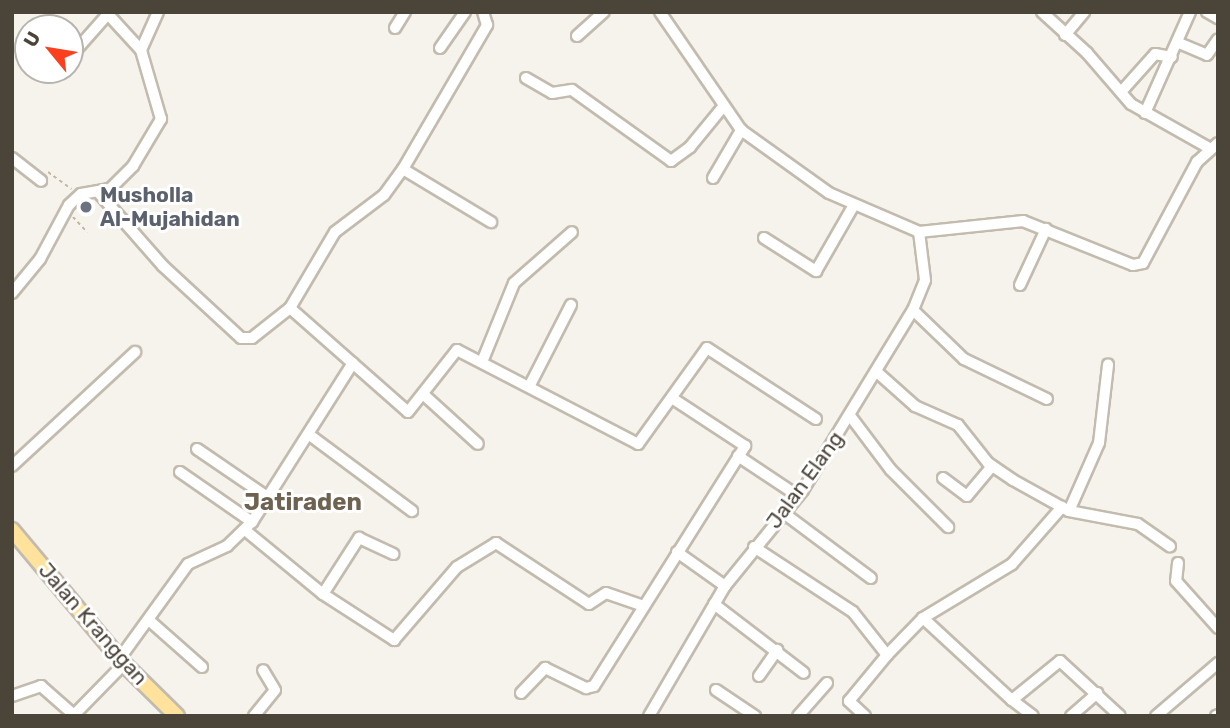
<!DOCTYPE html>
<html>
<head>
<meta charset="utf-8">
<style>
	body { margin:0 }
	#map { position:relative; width:1230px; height:728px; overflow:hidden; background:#f6f3ec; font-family:Rubik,sans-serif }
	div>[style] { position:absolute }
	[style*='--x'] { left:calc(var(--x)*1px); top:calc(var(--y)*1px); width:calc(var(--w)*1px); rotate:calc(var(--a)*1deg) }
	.path>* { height:2px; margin-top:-1px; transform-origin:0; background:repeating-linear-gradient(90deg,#c4b79f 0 3.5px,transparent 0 7px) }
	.roads { filter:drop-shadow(2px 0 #c2bbae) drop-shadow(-2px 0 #c2bbae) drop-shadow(0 2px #c2bbae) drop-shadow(0 -2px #c2bbae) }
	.minor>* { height:10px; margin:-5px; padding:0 5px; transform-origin:5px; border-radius:5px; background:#fff }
	.major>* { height:14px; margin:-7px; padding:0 7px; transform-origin:7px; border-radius:7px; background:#ffe39c }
	.dots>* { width:19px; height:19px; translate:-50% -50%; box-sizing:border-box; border:4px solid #fff; border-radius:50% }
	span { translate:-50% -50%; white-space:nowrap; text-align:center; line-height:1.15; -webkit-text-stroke:6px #fff; paint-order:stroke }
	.worship-label { font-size:21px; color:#5b616d; font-weight:700 }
	.left { translate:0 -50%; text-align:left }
	.street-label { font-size:21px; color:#4b4439 }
	.quarter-label { font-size:24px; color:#6e6250; font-weight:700 }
	.frame { position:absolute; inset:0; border:14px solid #4b4439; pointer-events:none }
	.north { position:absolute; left:14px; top:14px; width:70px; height:70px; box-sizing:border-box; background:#fff; border:2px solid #b7b4b0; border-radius:50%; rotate:300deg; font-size:19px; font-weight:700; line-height:28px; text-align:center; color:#4b4439 }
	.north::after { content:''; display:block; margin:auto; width:24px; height:32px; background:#fc3f1d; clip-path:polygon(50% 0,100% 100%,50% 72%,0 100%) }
</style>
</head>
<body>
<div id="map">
	<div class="path">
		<i style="--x:48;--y:172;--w:29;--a:36"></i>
		<i style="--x:73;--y:217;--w:21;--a:47"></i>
	</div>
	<div class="roads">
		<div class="minor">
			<i style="--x:106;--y:12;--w:52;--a:47.4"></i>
			<i style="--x:660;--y:12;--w:143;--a:55.5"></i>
			<i style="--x:741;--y:130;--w:108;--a:35.6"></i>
			<i style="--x:829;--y:193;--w:98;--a:23.4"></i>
			<i style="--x:919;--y:232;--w:105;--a:-6"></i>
			<i style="--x:1023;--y:221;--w:118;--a:21.8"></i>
			<i style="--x:1133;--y:265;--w:10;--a:-11"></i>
			<i style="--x:1143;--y:263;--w:115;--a:-61.9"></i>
			<i style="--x:1197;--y:162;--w:28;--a:-42"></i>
			<i style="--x:1042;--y:12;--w:61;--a:42.3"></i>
			<i style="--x:1087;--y:53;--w:67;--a:49.2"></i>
			<i style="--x:1131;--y:104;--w:90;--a:29.4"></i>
			<i style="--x:1207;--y:12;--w:13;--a:29"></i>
			<i style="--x:395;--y:28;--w:19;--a:-58"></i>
			<i style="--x:1065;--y:35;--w:30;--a:-50"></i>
			<i style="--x:577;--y:36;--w:36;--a:-42"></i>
			<i style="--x:1179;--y:43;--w:30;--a:23"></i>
			<i style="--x:1207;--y:55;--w:19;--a:-55"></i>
			<i style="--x:440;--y:48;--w:44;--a:-55.2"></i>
			<i style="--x:70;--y:57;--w:57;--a:-48.5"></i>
			<i style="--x:526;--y:78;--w:30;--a:30"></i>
			<i style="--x:552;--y:93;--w:20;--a:-9"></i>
			<i style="--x:572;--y:90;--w:122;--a:35.6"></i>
			<i style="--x:671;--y:161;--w:24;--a:-36"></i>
			<i style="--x:690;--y:147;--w:50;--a:-50.6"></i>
			<i style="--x:1121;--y:92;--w:51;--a:-48.2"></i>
			<i style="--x:1155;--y:54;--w:17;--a:10"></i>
			<i style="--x:1145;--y:113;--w:111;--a:-66"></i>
			<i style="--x:12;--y:158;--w:37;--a:38"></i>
			<i style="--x:403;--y:169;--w:103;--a:31.1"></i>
			<i style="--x:713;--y:178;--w:56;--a:-59.7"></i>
			<i style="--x:98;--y:192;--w:98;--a:48.7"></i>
			<i style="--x:163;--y:266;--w:106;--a:42.7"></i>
			<i style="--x:241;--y:338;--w:11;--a:0"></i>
			<i style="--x:252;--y:338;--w:48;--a:-38.3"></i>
			<i style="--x:290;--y:308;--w:88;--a:-59.4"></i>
			<i style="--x:335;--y:232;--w:61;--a:-37.1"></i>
			<i style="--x:384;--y:195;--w:32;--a:-54"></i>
			<i style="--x:403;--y:169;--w:167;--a:-59.7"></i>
			<i style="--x:487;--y:25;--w:14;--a:-107"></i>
			<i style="--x:764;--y:238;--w:62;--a:32.4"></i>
			<i style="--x:816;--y:271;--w:76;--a:-60.1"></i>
			<i style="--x:1020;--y:285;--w:62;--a:-65.1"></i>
			<i style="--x:12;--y:293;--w:44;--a:-50.5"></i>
			<i style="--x:40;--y:259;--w:61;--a:-61.8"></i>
			<i style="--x:69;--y:205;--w:16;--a:-43"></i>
			<i style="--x:81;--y:194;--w:29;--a:-10"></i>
			<i style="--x:110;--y:189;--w:33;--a:-45"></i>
			<i style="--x:133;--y:166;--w:55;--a:-59.2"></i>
			<i style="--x:161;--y:119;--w:72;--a:-106.2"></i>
			<i style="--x:141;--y:50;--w:42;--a:-65.9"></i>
			<i style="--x:290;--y:308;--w:157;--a:41.4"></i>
			<i style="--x:408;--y:412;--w:79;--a:-51.7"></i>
			<i style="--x:457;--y:350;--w:204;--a:27.4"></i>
			<i style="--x:638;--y:444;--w:118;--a:-54.3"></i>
			<i style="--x:707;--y:348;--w:130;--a:33.1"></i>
			<i style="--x:913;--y:310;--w:71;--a:43.9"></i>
			<i style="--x:964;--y:359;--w:92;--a:25.7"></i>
			<i style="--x:482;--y:362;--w:85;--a:-67.9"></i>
			<i style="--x:514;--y:283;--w:77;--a:-41.3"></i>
			<i style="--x:878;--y:373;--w:50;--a:41.7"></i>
			<i style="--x:915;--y:406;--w:47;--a:23.8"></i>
			<i style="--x:958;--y:425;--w:48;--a:51.7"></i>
			<i style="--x:988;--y:463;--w:30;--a:34"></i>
			<i style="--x:1013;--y:480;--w:64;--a:29"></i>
			<i style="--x:1069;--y:511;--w:70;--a:10.7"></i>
			<i style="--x:1138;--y:524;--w:39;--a:35"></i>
			<i style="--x:530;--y:385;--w:90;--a:-62.9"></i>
			<i style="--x:423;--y:394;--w:74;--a:42.3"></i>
			<i style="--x:851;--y:417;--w:66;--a:53"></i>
			<i style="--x:891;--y:470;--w:81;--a:45"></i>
			<i style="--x:311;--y:436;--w:126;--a:36.6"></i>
			<i style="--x:197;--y:449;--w:88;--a:34.4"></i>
			<i style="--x:738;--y:456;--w:72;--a:33.7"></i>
			<i style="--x:12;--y:466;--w:168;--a:-42.8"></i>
			<i style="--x:180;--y:472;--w:88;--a:34.8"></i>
			<i style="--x:943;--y:478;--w:30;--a:37"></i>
			<i style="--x:967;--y:496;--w:39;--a:-50"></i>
			<i style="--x:1069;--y:511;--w:74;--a:-66.2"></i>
			<i style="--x:1099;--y:443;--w:79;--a:-83.4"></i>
			<i style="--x:785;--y:514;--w:107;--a:36.7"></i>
			<i style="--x:245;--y:530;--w:101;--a:39.4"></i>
			<i style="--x:323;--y:594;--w:85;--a:32.9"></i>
			<i style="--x:394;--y:640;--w:96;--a:-49.2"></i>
			<i style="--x:457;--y:567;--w:46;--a:-31.6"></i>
			<i style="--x:496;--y:543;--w:111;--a:33.3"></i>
			<i style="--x:589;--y:604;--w:20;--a:-33"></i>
			<i style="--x:606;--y:593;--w:39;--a:19"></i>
			<i style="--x:754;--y:547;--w:118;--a:33.3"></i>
			<i style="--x:853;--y:612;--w:55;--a:51.7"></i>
			<i style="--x:677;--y:552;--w:59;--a:35.3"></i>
			<i style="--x:1178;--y:563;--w:18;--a:96"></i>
			<i style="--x:1176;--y:581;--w:63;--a:48.2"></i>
			<i style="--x:323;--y:594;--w:67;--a:-57.3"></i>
			<i style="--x:359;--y:538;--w:38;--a:25"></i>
			<i style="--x:714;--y:604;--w:113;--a:37.5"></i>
			<i style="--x:923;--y:618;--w:121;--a:42.7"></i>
			<i style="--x:1012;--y:700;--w:62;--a:-39.1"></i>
			<i style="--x:1060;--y:661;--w:81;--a:42.5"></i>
			<i style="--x:151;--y:622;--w:68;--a:41.4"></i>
			<i style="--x:120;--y:658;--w:116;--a:-54.1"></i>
			<i style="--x:188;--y:564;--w:43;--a:-24.8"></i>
			<i style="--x:227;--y:546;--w:35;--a:-44"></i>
			<i style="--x:252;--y:522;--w:188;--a:-57.6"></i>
			<i style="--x:759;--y:676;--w:32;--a:-55"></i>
			<i style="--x:716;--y:690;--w:47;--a:33.7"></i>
			<i style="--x:521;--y:693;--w:35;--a:-46"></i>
			<i style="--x:545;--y:668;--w:46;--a:26"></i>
			<i style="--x:586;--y:688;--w:8;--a:-14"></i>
			<i style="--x:594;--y:686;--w:284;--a:-57.8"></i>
			<i style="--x:745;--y:446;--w:87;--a:-146.7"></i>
			<i style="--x:12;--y:696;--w:31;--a:-19"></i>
			<i style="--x:41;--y:686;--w:44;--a:41.3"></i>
			<i style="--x:1012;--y:700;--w:26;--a:37"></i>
			<i style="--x:73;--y:716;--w:73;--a:-45.6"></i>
			<i style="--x:254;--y:716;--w:33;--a:-51"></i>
			<i style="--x:275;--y:690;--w:23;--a:-121"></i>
			<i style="--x:649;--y:716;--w:151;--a:-59.7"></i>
			<i style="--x:725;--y:586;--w:124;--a:-50.9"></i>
			<i style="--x:803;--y:490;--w:211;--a:-58.6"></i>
			<i style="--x:913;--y:310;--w:32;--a:-68"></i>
			<i style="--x:925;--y:280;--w:48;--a:-97.1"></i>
			<i style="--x:798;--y:716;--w:44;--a:-48.7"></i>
			<i style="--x:865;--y:716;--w:22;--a:-137"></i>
			<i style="--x:849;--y:701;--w:60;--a:-50.4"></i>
			<i style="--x:887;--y:655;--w:52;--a:-45.8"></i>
			<i style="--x:923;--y:618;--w:104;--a:-31.2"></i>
			<i style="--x:1012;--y:564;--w:76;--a:-48.7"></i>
			<i style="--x:1071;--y:716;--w:35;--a:-41"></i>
			<i style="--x:1156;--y:716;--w:82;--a:-40.5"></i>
			<i style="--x:1216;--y:716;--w:2;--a:-27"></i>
		</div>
		<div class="major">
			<i style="--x:12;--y:530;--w:175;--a:50.1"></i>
			<i style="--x:124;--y:664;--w:74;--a:44.5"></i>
		</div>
	</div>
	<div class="dots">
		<i style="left:86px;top:207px;background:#6b7280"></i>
	</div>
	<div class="worship-label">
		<span class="left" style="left:100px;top:207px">Musholla<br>Al-Mujahidan</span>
	</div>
	<div class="street-label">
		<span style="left:805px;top:480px;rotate:-54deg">Jalan Elang</span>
		<span style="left:93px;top:624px;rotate:49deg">Jalan Kranggan</span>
	</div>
	<div class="quarter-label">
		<span style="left:303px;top:503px">Jatiraden</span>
	</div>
	<div class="frame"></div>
	<div class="north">U</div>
</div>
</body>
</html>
